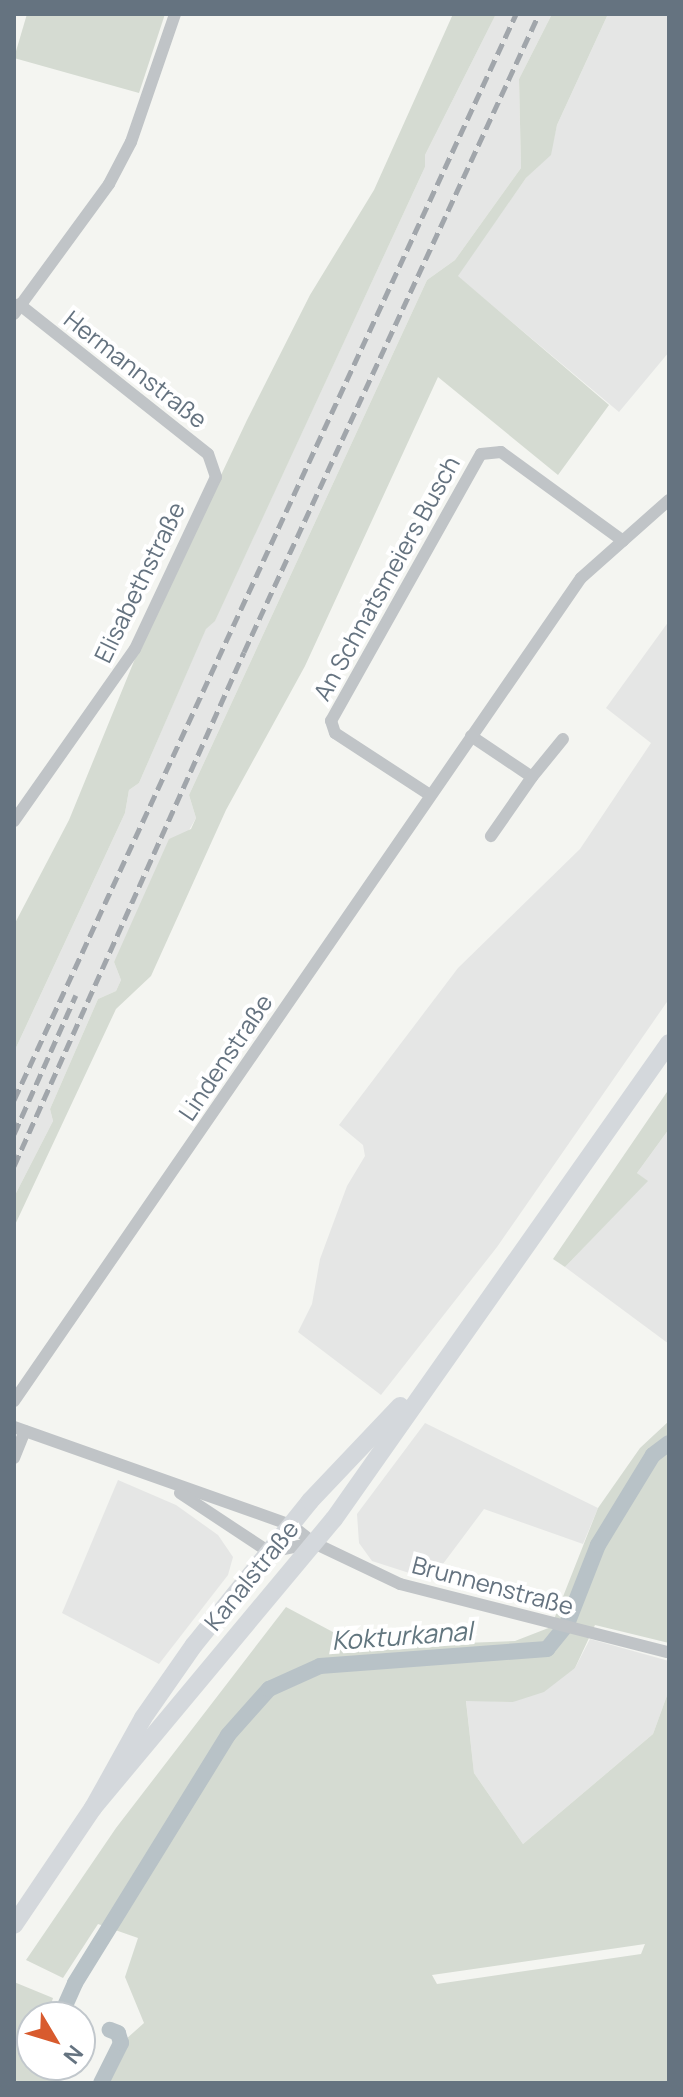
<!DOCTYPE html>
<html>
<head>
<meta charset="utf-8">
<style>
	body { margin:0 }
	#map { position:relative; width:683px; height:2097px; overflow:hidden; background:#f4f5f1; font-family:Manrope,sans-serif }
	div>[style] { position:absolute }
	[style*='--x'] { left:calc(var(--x)*1px); top:calc(var(--y)*1px); width:calc(var(--w)*1px); rotate:calc(var(--a)*1deg) }
	.built>* { inset:0; background:#e5e6e5 }
	.green>* { inset:0; background:#d5dbd2 }
	.canal>* { height:16px; margin:-8px; padding:0 8px; transform-origin:8px; border-radius:8px; background:#b8c2c7 }
	.minor>* { height:12px; margin:-6px; padding:0 6px; transform-origin:6px; border-radius:6px; background:#c0c4c7 }
	.secondary>* { height:18px; margin:-9px; padding:0 9px; transform-origin:9px; border-radius:9px; background:#d4d8dc }
	.rail>* { height:5px; margin-top:-2.5px; transform-origin:0; background:repeating-linear-gradient(90deg,#a1a6ab 0 12px,transparent 0 18px) }
	span { translate:-50% -50%; white-space:nowrap; text-align:center; line-height:1.15; -webkit-text-stroke:8px #fff; paint-order:stroke }
	.street-label { font-size:24px; color:#657380 }
	.water-label { font-size:26px; color:#61757e; font-style:italic }
	.frame { position:absolute; inset:0; border:16px solid #657380; pointer-events:none }
	.north { position:absolute; left:16px; top:2001px; width:80px; height:80px; box-sizing:border-box; background:#fff; border:2px solid #c1c7cc; border-radius:50%; rotate:128deg; font-size:22px; font-weight:700; line-height:32px; text-align:center; color:#657380 }
	.north::after { content:''; display:block; margin:auto; width:28px; height:36px; background:#d85b2e; clip-path:polygon(50% 0,100% 100%,50% 72%,0 100%) }
</style>
</head>
<body>
<div id="map">
	<div class="built">
		<i style="clip-path:polygon(496px 14px,552px 14px,519px 79px,521px 168px,455px 260px,427px 280px,189px 795px,196px 818px,114px 962px,121px 980px,116px 991px,98px 999px,50px 1109px,53px 1121px,14px 1197px,14px 1052px,125px 813px,129px 790px,139px 783px,206px 628px,215px 620px,425px 167px,425px 155px)"></i>
		<i style="clip-path:polygon(608px 14px,669px 14px,669px 352px,619px 412px,457px 276px,526px 178px,550px 155px,557px 125px)"></i>
		<i style="clip-path:polygon(669px 621px,669px 999px,497px 1247px,381px 1395px,298px 1332px,312px 1304px,320px 1259px,347px 1186px,365px 1156px,363px 1145px,339px 1125px,458px 968px,580px 849px,651px 743px,606px 708px)"></i>
		<i style="clip-path:polygon(669px 1129px,669px 1344px,565px 1267px,647px 1181px,637px 1173px)"></i>
		<i style="clip-path:polygon(425px 1423px,598px 1508px,583px 1544px,484px 1509px,431px 1580px,372px 1561px,359px 1543px,357px 1514px)"></i>
		<i style="clip-path:polygon(118px 1480px,176px 1505px,218px 1535px,233px 1557px,228px 1575px,159px 1664px,62px 1613px)"></i>
		<i style="clip-path:polygon(590px 1639px,669px 1661px,669px 1690px,653px 1734px,523px 1844px,474px 1773px,466px 1700px,513px 1702px,575px 1668px)"></i>
	</div>
	<div class="green">
		<i style="clip-path:polygon(27px 14px,165px 14px,139px 93px,14px 58px)"></i>
		<i style="clip-path:polygon(453px 14px,496px 14px,425px 155px,425px 167px,215px 621px,206px 629px,139px 783px,129px 790px,125px 813px,14px 1052px,14px 925px,69px 820px,139px 649px,247px 420px,310px 295px,374px 190px)"></i>
		<i style="clip-path:polygon(552px 14px,608px 14px,557px 125px,551px 155px,526px 178px,458px 276px,609px 405px,558px 475px,438px 377px,305px 666px,226px 810px,151px 976px,116px 1009px,14px 1227px,14px 1197px,53px 1121px,50px 1109px,98px 999px,116px 991px,121px 980px,114px 962px,169px 839px,191px 829px,196px 818px,189px 795px,427px 280px,455px 260px,521px 168px,519px 79px)"></i>
		<i style="clip-path:polygon(669px 1089px,669px 1129px,637px 1173px,648px 1181px,565px 1267px,553px 1259px)"></i>
		<i style="clip-path:polygon(evenodd,669px 1421px,669px 1643px,595px 1625px,575px 1668px,544px 1692px,513px 1702px,466px 1701px,474px 1773px,523px 1844px,653px 1734px,669px 1690px,669px 2083px,94px 2083px,106px 2057px,144px 2023px,125px 1977px,138px 1938px,98px 1924px,63px 1978px,26px 1960px,116px 1828px,286px 1607px,361px 1647px,515px 1641px,551px 1627px,598px 1508px,640px 1448px,669px 1421px,645px 1944px,641px 1954px,437px 1984px,432px 1975px,645px 1944px)"></i>
		<i style="clip-path:polygon(14px 1982px,53px 1998px,47px 2017px,32px 2017px,32px 2065px,44px 2065px,38px 2070px,65px 2083px,14px 2083px)"></i>
	</div>
	<div class="canal">
		<i style="--x:60;--y:2017;--w:37;--a:-66"></i>
		<i style="--x:75;--y:1983;--w:291;--a:-58.3"></i>
		<i style="--x:228;--y:1735;--w:62;--a:-48.3"></i>
		<i style="--x:269;--y:1689;--w:56;--a:-24.3"></i>
		<i style="--x:320;--y:1666;--w:228;--a:-4.3"></i>
		<i style="--x:547;--y:1649;--w:32;--a:-51"></i>
		<i style="--x:567;--y:1624;--w:85;--a:-68.6"></i>
		<i style="--x:598;--y:1545;--w:105;--a:-58.6"></i>
		<i style="--x:653;--y:1455;--w:20;--a:-37"></i>
		<i style="--x:80;--y:2032;--w:1;--a:0"></i>
		<i style="--x:101;--y:2083;--w:45;--a:-63.4"></i>
		<i style="--x:121;--y:2043;--w:10;--a:-107"></i>
		<i style="--x:118;--y:2033;--w:9;--a:-159"></i>
	</div>
	<div class="minor">
		<i style="--x:14;--y:314;--w:161;--a:-53.8"></i>
		<i style="--x:109;--y:184;--w:47;--a:-62.4"></i>
		<i style="--x:131;--y:142;--w:135;--a:-71"></i>
		<i style="--x:471;--y:736;--w:73;--a:33.9"></i>
		<i style="--x:532;--y:777;--w:72;--a:124.8"></i>
		<i style="--x:532;--y:777;--w:49;--a:-50.8"></i>
		<i style="--x:430;--y:795;--w:113;--a:-146.9"></i>
		<i style="--x:335;--y:733;--w:13;--a:-108"></i>
		<i style="--x:331;--y:721;--w:306;--a:-60.7"></i>
		<i style="--x:481;--y:454;--w:20;--a:-6"></i>
		<i style="--x:501;--y:452;--w:151;--a:36.1"></i>
		<i style="--x:14;--y:821;--w:210;--a:-54.9"></i>
		<i style="--x:135;--y:649;--w:190;--a:-64.8"></i>
		<i style="--x:216;--y:477;--w:24;--a:-109"></i>
		<i style="--x:208;--y:454;--w:241;--a:-141.6"></i>
		<i style="--x:14;--y:1401;--w:999;--a:-55.44"></i>
		<i style="--x:581;--y:578;--w:118;--a:-41.6"></i>
		<i style="--x:14;--y:1427;--w:294;--a:19.5"></i>
		<i style="--x:291;--y:1525;--w:29;--a:38"></i>
		<i style="--x:314;--y:1543;--w:95;--a:25.5"></i>
		<i style="--x:400;--y:1584;--w:275;--a:14.3"></i>
		<i style="--x:14;--y:1458;--w:29;--a:-68"></i>
		<i style="--x:180;--y:1493;--w:107;--a:33.5"></i>
		<i style="--x:269;--y:1552;--w:46;--a:-11.3"></i>
	</div>
	<div class="secondary">
		<i style="--x:93;--y:1808;--w:376;--a:-50.2"></i>
		<i style="--x:334;--y:1519;--w:582;--a:-54.86"></i>
		<i style="--x:14;--y:1925;--w:141;--a:-56"></i>
		<i style="--x:93;--y:1808;--w:103;--a:-60.9"></i>
		<i style="--x:143;--y:1718;--w:89;--a:-55.1"></i>
		<i style="--x:194;--y:1645;--w:185;--a:-51.1"></i>
		<i style="--x:310;--y:1501;--w:131;--a:-46.5"></i>
	</div>
	<div class="rail">
		<i style="--x:14;--y:1100;--w:1196;--a:-65.19"></i>
		<i style="--x:14;--y:1134;--w:152;--a:-66"></i>
		<i style="--x:14;--y:1166;--w:563;--a:-65.89"></i>
		<i style="--x:244;--y:652;--w:703;--a:-65.19"></i>
	</div>
	<div class="street-label">
		<span style="left:136px;top:369px;rotate:38deg">Hermannstraße</span>
		<span style="left:386px;top:578px;rotate:-61deg">An Schnatsmeiers Busch</span>
		<span style="left:139px;top:582px;rotate:-64deg">Elisabethstraße</span>
		<span style="left:225px;top:1057px;rotate:-56deg">Lindenstraße</span>
		<span style="left:251px;top:1575px;rotate:-51deg">Kanalstraße</span>
		<span style="left:493px;top:1585px;rotate:15deg">Brunnenstraße</span>
	</div>
	<div class="water-label">
		<span style="left:402px;top:1636px;rotate:-4deg">Kokturkanal</span>
	</div>
	<div class="frame"></div>
	<div class="north">N</div>
</div>
</body>
</html>
